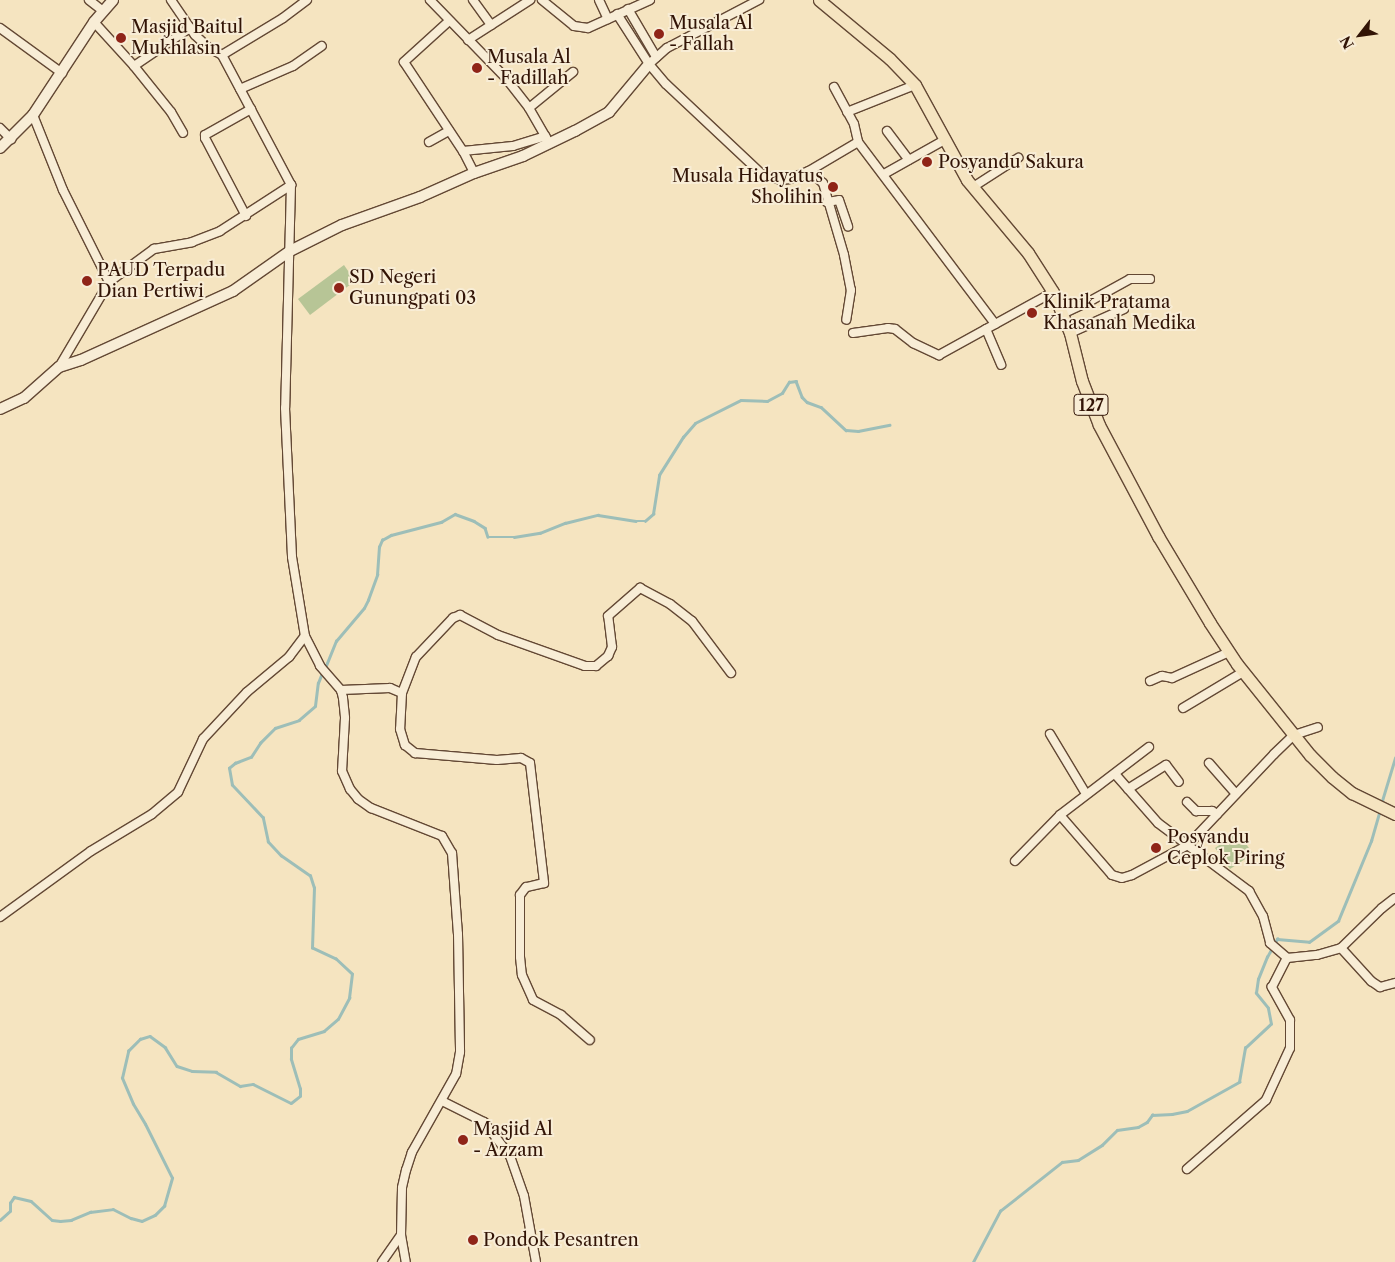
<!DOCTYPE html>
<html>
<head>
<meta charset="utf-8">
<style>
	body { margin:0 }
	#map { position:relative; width:1395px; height:1262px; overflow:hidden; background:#f5e4c0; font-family:"Libre Caslon Text",serif }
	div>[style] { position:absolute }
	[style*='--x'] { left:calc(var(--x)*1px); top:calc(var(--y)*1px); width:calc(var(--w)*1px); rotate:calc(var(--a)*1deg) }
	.green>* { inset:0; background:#b7c596 }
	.stream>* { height:2.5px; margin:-1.25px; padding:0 1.25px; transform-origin:1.25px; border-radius:1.25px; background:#9dbeb8 }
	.roads { filter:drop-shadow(1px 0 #634834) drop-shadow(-1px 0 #634834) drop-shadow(0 1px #634834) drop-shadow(0 -1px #634834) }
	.street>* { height:8px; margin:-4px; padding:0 4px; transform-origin:4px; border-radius:4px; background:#f8edd6 }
	.secondary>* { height:10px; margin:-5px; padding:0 5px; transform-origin:5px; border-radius:5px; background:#f8edd6 }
	.primary>* { height:11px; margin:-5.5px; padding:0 5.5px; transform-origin:5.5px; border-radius:5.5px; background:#f5e4c0 }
	.dots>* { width:14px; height:14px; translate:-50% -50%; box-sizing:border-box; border:2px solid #f8edd6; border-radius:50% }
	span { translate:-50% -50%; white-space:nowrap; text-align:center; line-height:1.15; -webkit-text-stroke:4px #f8edd6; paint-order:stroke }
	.shield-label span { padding:1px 4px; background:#f8edd6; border:1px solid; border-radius:4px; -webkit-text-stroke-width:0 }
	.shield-label { font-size:16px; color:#321406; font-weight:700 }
	.poi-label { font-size:18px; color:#321406 }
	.left { translate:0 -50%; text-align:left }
	.right { translate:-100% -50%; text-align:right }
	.north { position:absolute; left:1335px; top:10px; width:50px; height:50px; -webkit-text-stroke:4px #f8edd6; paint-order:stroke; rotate:240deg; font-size:14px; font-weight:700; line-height:20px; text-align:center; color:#321406 }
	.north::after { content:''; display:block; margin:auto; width:18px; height:22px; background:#321406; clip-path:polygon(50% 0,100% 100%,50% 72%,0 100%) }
</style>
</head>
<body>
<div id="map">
	<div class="green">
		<i style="clip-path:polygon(344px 265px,355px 281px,310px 315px,298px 299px)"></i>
		<i style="clip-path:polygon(1238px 832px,1253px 854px,1230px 869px,1215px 848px)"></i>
	</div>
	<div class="stream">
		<i style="--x:325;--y:668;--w:29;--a:-68"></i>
		<i style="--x:336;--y:641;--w:43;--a:-49.7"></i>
		<i style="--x:364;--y:608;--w:9;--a:-63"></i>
		<i style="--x:368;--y:600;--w:27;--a:-70"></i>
		<i style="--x:377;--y:575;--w:28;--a:-86"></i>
		<i style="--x:379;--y:547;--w:8;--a:-67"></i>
		<i style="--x:382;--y:540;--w:10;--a:-29"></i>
		<i style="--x:391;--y:535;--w:52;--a:-14.6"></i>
		<i style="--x:441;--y:522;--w:16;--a:-30"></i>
		<i style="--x:455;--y:514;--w:20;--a:20"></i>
		<i style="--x:474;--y:521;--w:13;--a:32"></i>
		<i style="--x:485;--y:528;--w:9;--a:72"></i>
		<i style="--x:488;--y:537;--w:26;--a:0"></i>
		<i style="--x:514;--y:537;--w:26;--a:-9"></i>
		<i style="--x:540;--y:533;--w:27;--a:-22"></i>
		<i style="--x:565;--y:523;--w:34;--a:-14"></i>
		<i style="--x:598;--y:515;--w:38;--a:9"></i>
		<i style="--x:636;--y:521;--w:9;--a:0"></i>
		<i style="--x:645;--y:521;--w:11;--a:-41"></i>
		<i style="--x:653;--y:514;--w:39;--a:-81"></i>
		<i style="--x:659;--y:475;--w:45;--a:-57.7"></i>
		<i style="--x:683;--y:437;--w:18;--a:-49"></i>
		<i style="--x:695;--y:423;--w:51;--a:-26.6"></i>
		<i style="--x:741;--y:400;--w:26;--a:2"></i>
		<i style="--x:767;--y:401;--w:17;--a:-28"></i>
		<i style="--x:782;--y:393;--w:13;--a:-58"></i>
		<i style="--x:789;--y:382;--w:7;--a:-8"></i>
		<i style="--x:796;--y:381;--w:17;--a:69"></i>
		<i style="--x:802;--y:397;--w:7;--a:45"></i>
		<i style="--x:807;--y:402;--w:15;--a:20"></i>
		<i style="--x:821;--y:407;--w:34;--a:43"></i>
		<i style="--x:846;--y:430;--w:12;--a:5"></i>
		<i style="--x:858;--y:431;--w:32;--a:-11"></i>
		<i style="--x:1381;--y:804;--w:48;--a:-73.1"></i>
		<i style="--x:0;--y:1220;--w:13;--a:-42"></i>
		<i style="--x:10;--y:1211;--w:8;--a:-90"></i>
		<i style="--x:10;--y:1203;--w:7;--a:-56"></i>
		<i style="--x:14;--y:1197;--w:17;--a:13"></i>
		<i style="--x:31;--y:1201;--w:28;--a:42"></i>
		<i style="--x:52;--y:1220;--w:8;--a:7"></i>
		<i style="--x:60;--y:1221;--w:11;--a:-5"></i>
		<i style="--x:71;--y:1220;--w:21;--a:-23"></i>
		<i style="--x:90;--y:1212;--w:23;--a:-7"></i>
		<i style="--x:113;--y:1209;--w:20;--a:27"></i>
		<i style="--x:131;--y:1218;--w:11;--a:15"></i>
		<i style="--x:142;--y:1221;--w:14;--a:-25"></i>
		<i style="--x:155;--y:1215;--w:13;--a:-45"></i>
		<i style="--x:164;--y:1206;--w:29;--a:-74"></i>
		<i style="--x:172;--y:1178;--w:60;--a:-116.6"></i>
		<i style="--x:145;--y:1124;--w:23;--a:-121"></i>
		<i style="--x:133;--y:1104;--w:28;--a:-113"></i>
		<i style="--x:122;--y:1078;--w:28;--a:-77"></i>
		<i style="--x:128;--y:1051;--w:17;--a:-45"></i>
		<i style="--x:140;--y:1039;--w:10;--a:-17"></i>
		<i style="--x:150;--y:1036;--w:19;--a:36"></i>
		<i style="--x:165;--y:1047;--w:22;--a:58"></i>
		<i style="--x:177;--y:1066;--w:16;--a:18"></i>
		<i style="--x:192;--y:1071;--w:24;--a:2"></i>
		<i style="--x:216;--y:1072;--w:28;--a:30"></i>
		<i style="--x:240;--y:1086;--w:13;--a:-9"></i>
		<i style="--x:253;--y:1084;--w:42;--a:26.6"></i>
		<i style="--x:291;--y:1103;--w:11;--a:-38"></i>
		<i style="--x:300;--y:1096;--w:7;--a:-90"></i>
		<i style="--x:300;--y:1089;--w:31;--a:-107"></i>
		<i style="--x:291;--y:1059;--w:11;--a:-90"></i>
		<i style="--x:291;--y:1048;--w:11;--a:-52"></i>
		<i style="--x:298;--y:1039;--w:27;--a:-17"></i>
		<i style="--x:324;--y:1031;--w:18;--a:-41"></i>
		<i style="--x:338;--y:1019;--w:24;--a:-62"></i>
		<i style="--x:349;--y:998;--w:24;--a:-83"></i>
		<i style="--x:352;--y:974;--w:22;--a:-137"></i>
		<i style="--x:336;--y:959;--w:26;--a:-155"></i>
		<i style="--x:312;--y:948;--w:60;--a:-88.1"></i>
		<i style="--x:314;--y:888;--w:13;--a:-108"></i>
		<i style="--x:310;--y:876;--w:35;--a:-145"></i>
		<i style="--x:281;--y:856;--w:19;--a:-133"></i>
		<i style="--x:268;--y:842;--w:25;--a:-102"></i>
		<i style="--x:263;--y:818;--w:45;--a:-133.2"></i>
		<i style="--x:232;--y:785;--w:17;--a:-100"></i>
		<i style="--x:229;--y:768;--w:8;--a:-40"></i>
		<i style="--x:235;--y:763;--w:17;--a:-21"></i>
		<i style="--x:251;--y:757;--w:17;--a:-57"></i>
		<i style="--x:260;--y:743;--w:21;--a:-45"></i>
		<i style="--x:275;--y:728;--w:25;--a:-18"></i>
		<i style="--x:299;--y:720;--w:21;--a:-41"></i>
		<i style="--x:315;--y:706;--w:23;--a:-83"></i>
		<i style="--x:318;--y:683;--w:11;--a:-68"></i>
		<i style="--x:973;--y:1262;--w:58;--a:-62.1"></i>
		<i style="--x:1000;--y:1211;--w:79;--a:-38.3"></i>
		<i style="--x:1062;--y:1162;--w:16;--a:-7"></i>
		<i style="--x:1078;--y:1160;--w:28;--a:-32"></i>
		<i style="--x:1102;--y:1145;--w:21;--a:-45"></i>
		<i style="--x:1117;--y:1130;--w:21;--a:-8"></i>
		<i style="--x:1138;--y:1127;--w:10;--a:-29"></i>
		<i style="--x:1147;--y:1122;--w:9;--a:-54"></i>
		<i style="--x:1152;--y:1115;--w:20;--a:-3"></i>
		<i style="--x:1172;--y:1114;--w:15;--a:-11"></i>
		<i style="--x:1187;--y:1111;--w:60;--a:-29.1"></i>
		<i style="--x:1239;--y:1082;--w:35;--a:-80"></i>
		<i style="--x:1245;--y:1048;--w:35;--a:-43"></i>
		<i style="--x:1271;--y:1024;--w:16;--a:-101"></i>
		<i style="--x:1268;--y:1008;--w:19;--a:-129"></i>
		<i style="--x:1256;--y:993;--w:14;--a:-82"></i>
		<i style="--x:1258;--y:979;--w:24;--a:-68"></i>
		<i style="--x:1267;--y:957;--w:21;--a:-61"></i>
		<i style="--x:1277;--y:939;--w:32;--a:5"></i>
		<i style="--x:1309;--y:942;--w:36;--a:-36"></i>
		<i style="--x:1338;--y:921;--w:87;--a:-67.6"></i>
		<i style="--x:1371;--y:841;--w:32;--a:-74"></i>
	</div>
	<div class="roads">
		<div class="street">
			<i style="--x:89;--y:0;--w:18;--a:38"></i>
			<i style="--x:171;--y:0;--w:42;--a:55.6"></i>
			<i style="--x:195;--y:35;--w:19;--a:43"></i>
			<i style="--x:209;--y:48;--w:15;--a:28"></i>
			<i style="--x:222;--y:55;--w:147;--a:62"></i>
			<i style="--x:291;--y:185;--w:223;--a:91.5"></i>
			<i style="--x:285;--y:408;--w:149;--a:87.3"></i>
			<i style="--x:292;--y:557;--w:80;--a:80.7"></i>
			<i style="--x:305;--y:636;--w:34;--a:63"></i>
			<i style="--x:320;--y:666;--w:32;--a:49"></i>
			<i style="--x:341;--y:690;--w:8;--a:76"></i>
			<i style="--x:343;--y:698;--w:20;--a:84"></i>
			<i style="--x:345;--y:718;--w:53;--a:93.2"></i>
			<i style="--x:342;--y:771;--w:20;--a:66"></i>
			<i style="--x:350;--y:789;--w:13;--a:51"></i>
			<i style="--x:358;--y:799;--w:16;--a:35"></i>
			<i style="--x:371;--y:808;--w:76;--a:21.5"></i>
			<i style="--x:442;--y:836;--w:20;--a:60"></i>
			<i style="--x:452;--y:853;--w:81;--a:85.8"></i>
			<i style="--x:458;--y:934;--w:118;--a:89"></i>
			<i style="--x:460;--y:1052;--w:22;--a:100"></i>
			<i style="--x:456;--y:1074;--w:90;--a:119.4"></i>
			<i style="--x:412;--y:1152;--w:19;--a:108"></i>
			<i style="--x:406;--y:1170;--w:18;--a:103"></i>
			<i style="--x:402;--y:1188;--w:47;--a:91.2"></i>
			<i style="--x:401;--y:1235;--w:27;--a:80"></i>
			<i style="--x:430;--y:0;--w:107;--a:45.8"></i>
			<i style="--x:505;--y:77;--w:39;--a:52"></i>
			<i style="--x:529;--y:108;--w:36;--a:60"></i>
			<i style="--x:473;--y:0;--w:31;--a:54"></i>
			<i style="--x:542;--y:0;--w:41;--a:39.1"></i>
			<i style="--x:574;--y:26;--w:14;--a:8"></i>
			<i style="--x:588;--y:28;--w:68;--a:-24.3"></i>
			<i style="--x:599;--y:0;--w:21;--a:65"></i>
			<i style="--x:628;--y:9;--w:56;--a:59.7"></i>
			<i style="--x:617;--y:14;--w:59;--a:57.4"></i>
			<i style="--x:649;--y:64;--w:26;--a:50"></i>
			<i style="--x:666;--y:84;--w:133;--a:43.2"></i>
			<i style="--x:763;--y:175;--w:19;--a:16"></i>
			<i style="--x:781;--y:180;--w:9;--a:-6"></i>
			<i style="--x:790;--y:179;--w:21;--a:-23"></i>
			<i style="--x:809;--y:171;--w:57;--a:-30.6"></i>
			<i style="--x:449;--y:21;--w:61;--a:137.7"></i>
			<i style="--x:404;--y:62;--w:107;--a:56.5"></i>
			<i style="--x:463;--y:151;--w:50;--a:-5.7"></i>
			<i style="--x:513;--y:146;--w:34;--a:-17"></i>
			<i style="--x:94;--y:22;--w:59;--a:47.7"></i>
			<i style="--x:134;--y:66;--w:59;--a:51.2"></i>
			<i style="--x:171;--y:112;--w:24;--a:60"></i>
			<i style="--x:0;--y:28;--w:77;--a:36"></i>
			<i style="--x:468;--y:40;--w:74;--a:-32.8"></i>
			<i style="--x:222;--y:55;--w:71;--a:-31.2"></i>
			<i style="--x:283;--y:18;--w:30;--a:-37"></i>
			<i style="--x:649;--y:64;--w:24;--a:-42"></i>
			<i style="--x:667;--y:48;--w:104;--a:-27.6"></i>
			<i style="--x:134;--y:66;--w:68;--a:-34.2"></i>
			<i style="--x:834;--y:87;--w:42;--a:61.6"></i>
			<i style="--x:854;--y:124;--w:18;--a:77"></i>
			<i style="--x:240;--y:89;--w:58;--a:-23.5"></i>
			<i style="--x:293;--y:66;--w:35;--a:-35"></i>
			<i style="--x:529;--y:108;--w:57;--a:-39.3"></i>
			<i style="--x:847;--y:112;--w:73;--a:-21.7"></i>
			<i style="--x:33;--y:115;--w:81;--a:68.2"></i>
			<i style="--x:63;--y:190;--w:103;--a:63.4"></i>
			<i style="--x:0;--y:128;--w:16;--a:45"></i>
			<i style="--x:887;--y:131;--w:36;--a:53"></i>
			<i style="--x:429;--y:142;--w:23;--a:-29"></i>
			<i style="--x:858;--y:142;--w:228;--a:53"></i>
			<i style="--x:463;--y:151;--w:25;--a:63"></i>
			<i style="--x:809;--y:171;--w:18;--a:41"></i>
			<i style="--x:823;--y:183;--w:75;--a:73.7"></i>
			<i style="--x:844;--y:255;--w:36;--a:79"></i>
			<i style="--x:851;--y:290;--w:30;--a:99"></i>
			<i style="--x:884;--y:174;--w:71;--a:-29.4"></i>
			<i style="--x:973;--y:187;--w:54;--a:-32.8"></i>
			<i style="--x:827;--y:202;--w:12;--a:-9"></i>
			<i style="--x:839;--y:200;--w:28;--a:71"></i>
			<i style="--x:246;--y:216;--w:88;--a:-117.7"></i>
			<i style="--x:205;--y:138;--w:3;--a:-90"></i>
			<i style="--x:205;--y:135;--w:53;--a:-29.5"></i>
			<i style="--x:1062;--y:314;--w:33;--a:-25"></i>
			<i style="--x:1092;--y:300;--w:43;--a:-28.9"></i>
			<i style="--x:1130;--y:279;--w:20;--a:0"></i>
			<i style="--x:986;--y:329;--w:39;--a:67"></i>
			<i style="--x:853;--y:333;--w:35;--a:-8"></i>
			<i style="--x:888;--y:328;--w:7;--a:8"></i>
			<i style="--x:895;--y:329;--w:23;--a:38"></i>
			<i style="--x:913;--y:343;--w:29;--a:25"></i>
			<i style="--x:939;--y:355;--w:130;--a:-28.9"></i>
			<i style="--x:1070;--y:333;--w:59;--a:-24"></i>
			<i style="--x:59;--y:367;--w:99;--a:-59.5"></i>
			<i style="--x:109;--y:282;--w:56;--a:-36.3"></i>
			<i style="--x:154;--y:249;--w:39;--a:-10"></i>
			<i style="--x:192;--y:242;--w:30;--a:-21"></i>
			<i style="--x:220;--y:231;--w:85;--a:-32.9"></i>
			<i style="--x:1150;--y:681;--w:13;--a:-23"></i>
			<i style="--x:1162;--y:676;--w:10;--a:11"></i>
			<i style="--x:1172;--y:678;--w:63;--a:-24.5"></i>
			<i style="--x:341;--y:690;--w:49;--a:-2.3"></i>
			<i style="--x:390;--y:688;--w:13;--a:23"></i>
			<i style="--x:402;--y:693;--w:36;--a:93"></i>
			<i style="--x:400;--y:729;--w:17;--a:73"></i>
			<i style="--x:405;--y:745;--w:13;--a:39"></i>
			<i style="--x:415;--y:753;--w:82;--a:4.9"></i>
			<i style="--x:497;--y:760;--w:24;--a:-5"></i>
			<i style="--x:521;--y:758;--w:10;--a:29"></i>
			<i style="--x:530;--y:763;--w:121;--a:83.3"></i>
			<i style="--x:544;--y:883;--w:18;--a:167"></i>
			<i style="--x:526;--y:887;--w:10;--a:127"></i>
			<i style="--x:520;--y:895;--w:62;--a:90"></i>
			<i style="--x:520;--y:957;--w:18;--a:84"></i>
			<i style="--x:522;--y:975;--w:27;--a:66"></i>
			<i style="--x:533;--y:1000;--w:32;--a:28"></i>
			<i style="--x:561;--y:1015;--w:38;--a:41"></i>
			<i style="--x:402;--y:693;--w:39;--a:-69"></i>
			<i style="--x:416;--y:657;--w:54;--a:-46.5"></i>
			<i style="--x:453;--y:618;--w:8;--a:-23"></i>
			<i style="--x:460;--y:615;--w:43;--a:27.8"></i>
			<i style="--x:498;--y:635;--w:92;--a:19.6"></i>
			<i style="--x:585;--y:666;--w:11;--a:0"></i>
			<i style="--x:596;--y:666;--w:16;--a:-40"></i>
			<i style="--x:608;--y:656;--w:10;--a:-66"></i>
			<i style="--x:612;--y:647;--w:31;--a:-97"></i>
			<i style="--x:608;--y:616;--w:43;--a:-41.2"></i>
			<i style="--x:640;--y:588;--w:34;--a:28"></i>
			<i style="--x:670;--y:604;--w:28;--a:38"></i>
			<i style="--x:692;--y:621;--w:65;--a:53.1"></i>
			<i style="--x:1183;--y:708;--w:70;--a:-31"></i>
			<i style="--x:1050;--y:734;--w:70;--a:59"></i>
			<i style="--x:1209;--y:763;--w:41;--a:48.9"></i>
			<i style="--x:1115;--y:774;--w:65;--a:48.7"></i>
			<i style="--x:1158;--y:823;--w:114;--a:36.8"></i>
			<i style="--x:1249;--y:891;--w:29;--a:61"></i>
			<i style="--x:1263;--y:916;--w:28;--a:75"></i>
			<i style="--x:1270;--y:943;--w:23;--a:41"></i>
			<i style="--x:1287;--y:958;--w:30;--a:-6"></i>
			<i style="--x:1317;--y:955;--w:25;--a:-16"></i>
			<i style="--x:1341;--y:948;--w:57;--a:-44.3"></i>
			<i style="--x:1382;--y:908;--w:16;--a:-38"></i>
			<i style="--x:1128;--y:789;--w:45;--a:-32.3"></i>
			<i style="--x:1166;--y:765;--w:21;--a:53"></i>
			<i style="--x:1187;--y:802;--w:13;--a:45"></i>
			<i style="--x:1196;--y:811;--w:16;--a:0"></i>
			<i style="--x:1212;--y:811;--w:6;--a:31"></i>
			<i style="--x:1060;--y:815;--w:79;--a:49.1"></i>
			<i style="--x:1112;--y:875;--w:10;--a:17"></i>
			<i style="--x:1122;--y:878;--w:10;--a:-17"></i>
			<i style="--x:1132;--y:875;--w:64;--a:-28.2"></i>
			<i style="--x:1188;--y:845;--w:125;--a:-46.6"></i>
			<i style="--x:1274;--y:754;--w:28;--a:-44"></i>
			<i style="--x:1294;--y:735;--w:25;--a:-18"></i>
			<i style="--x:1015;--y:861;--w:64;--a:-45.6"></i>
			<i style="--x:1060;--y:815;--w:112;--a:-37.4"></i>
			<i style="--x:0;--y:917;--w:112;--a:-36"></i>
			<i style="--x:91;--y:851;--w:71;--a:-31.2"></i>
			<i style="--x:152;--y:814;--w:34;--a:-40"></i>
			<i style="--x:178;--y:792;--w:59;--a:-64.7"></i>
			<i style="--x:203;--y:739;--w:64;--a:-46.9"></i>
			<i style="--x:247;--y:692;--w:55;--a:-39.8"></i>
			<i style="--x:289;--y:657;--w:26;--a:-53"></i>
			<i style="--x:1341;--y:948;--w:45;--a:47.7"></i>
			<i style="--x:1371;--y:981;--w:11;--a:34"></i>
			<i style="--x:1380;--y:987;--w:16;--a:-15"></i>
			<i style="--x:442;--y:1101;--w:47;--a:26.6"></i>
			<i style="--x:484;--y:1122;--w:43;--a:52.6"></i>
			<i style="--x:510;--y:1156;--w:42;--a:70.7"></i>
			<i style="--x:524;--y:1196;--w:67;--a:79.7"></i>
			<i style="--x:1187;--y:1169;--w:105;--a:-41.1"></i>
			<i style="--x:1266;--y:1100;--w:57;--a:-65.2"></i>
			<i style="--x:1290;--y:1048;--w:28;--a:-90"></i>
			<i style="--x:1290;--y:1020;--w:38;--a:-119"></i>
			<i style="--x:1272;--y:987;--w:33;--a:-63"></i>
			<i style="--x:382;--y:1262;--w:33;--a:-55"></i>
		</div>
		<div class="secondary">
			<i style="--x:0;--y:148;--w:47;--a:-45"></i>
			<i style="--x:33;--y:115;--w:111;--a:-56.7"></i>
			<i style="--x:94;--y:22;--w:29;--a:-49"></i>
			<i style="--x:0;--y:409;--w:26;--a:-25"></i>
			<i style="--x:24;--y:398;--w:47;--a:-41.5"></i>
			<i style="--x:59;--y:367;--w:23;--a:-18"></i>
			<i style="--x:81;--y:360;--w:167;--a:-24.4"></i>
			<i style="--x:233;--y:291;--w:70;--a:-35.1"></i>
			<i style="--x:290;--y:251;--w:58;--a:-26.6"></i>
			<i style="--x:342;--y:225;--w:83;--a:-19.7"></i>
			<i style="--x:420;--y:197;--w:59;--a:-24"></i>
			<i style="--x:474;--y:173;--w:52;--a:-19.1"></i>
			<i style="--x:523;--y:156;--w:58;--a:-25.7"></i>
			<i style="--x:575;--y:131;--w:39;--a:-29"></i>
			<i style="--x:609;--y:112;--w:62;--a:-50.2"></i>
		</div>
		<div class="primary">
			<i style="--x:819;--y:0;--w:92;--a:39.7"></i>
			<i style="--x:890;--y:59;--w:36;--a:46"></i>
			<i style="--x:915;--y:85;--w:108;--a:61.3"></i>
			<i style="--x:967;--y:180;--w:95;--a:50.1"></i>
			<i style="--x:1028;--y:253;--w:46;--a:57.3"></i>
			<i style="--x:1053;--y:292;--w:44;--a:67.5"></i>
			<i style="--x:1070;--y:333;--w:49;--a:76"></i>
			<i style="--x:1082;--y:381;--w:47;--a:68.9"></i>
			<i style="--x:1099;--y:425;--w:126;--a:62"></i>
			<i style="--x:1158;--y:536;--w:101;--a:59.1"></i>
			<i style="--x:1210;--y:623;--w:49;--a:56.6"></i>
			<i style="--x:1237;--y:664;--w:117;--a:51.3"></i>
			<i style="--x:1310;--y:755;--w:31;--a:45"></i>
			<i style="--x:1332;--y:777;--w:26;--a:39"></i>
			<i style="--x:1352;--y:793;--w:48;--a:26"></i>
		</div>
	</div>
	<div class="dots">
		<i style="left:659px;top:34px;background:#8f2418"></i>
		<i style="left:121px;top:38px;background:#8f2418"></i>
		<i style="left:477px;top:68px;background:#8f2418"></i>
		<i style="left:927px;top:162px;background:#8f2418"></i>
		<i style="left:833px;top:187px;background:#8f2418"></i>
		<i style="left:87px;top:281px;background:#8f2418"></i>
		<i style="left:339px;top:288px;background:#8f2418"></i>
		<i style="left:1032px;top:313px;background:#8f2418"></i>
		<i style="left:1156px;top:848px;background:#8f2418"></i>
		<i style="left:463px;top:1140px;background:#8f2418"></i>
		<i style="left:473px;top:1240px;background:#8f2418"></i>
	</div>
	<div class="shield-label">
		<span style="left:1091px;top:405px">127</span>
	</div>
	<div class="poi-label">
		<span class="left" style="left:669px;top:34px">Musala Al<br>- Fallah</span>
		<span class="left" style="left:131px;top:38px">Masjid Baitul<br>Mukhlasin</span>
		<span class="left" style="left:487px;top:68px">Musala Al<br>- Fadillah</span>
		<span class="left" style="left:938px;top:162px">Posyandu Sakura</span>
		<span class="right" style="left:823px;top:187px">Musala Hidayatus<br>Sholihin</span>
		<span class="left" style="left:97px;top:281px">PAUD Terpadu<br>Dian Pertiwi</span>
		<span class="left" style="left:349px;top:288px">SD Negeri<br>Gunungpati 03</span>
		<span class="left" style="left:1043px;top:313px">Klinik Pratama<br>Khasanah Medika</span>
		<span class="left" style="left:1167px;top:848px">Posyandu<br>Ceplok Piring</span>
		<span class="left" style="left:473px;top:1140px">Masjid Al<br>- Azzam</span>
		<span class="left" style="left:483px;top:1240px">Pondok Pesantren</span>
	</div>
	<div class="north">N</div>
</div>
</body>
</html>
